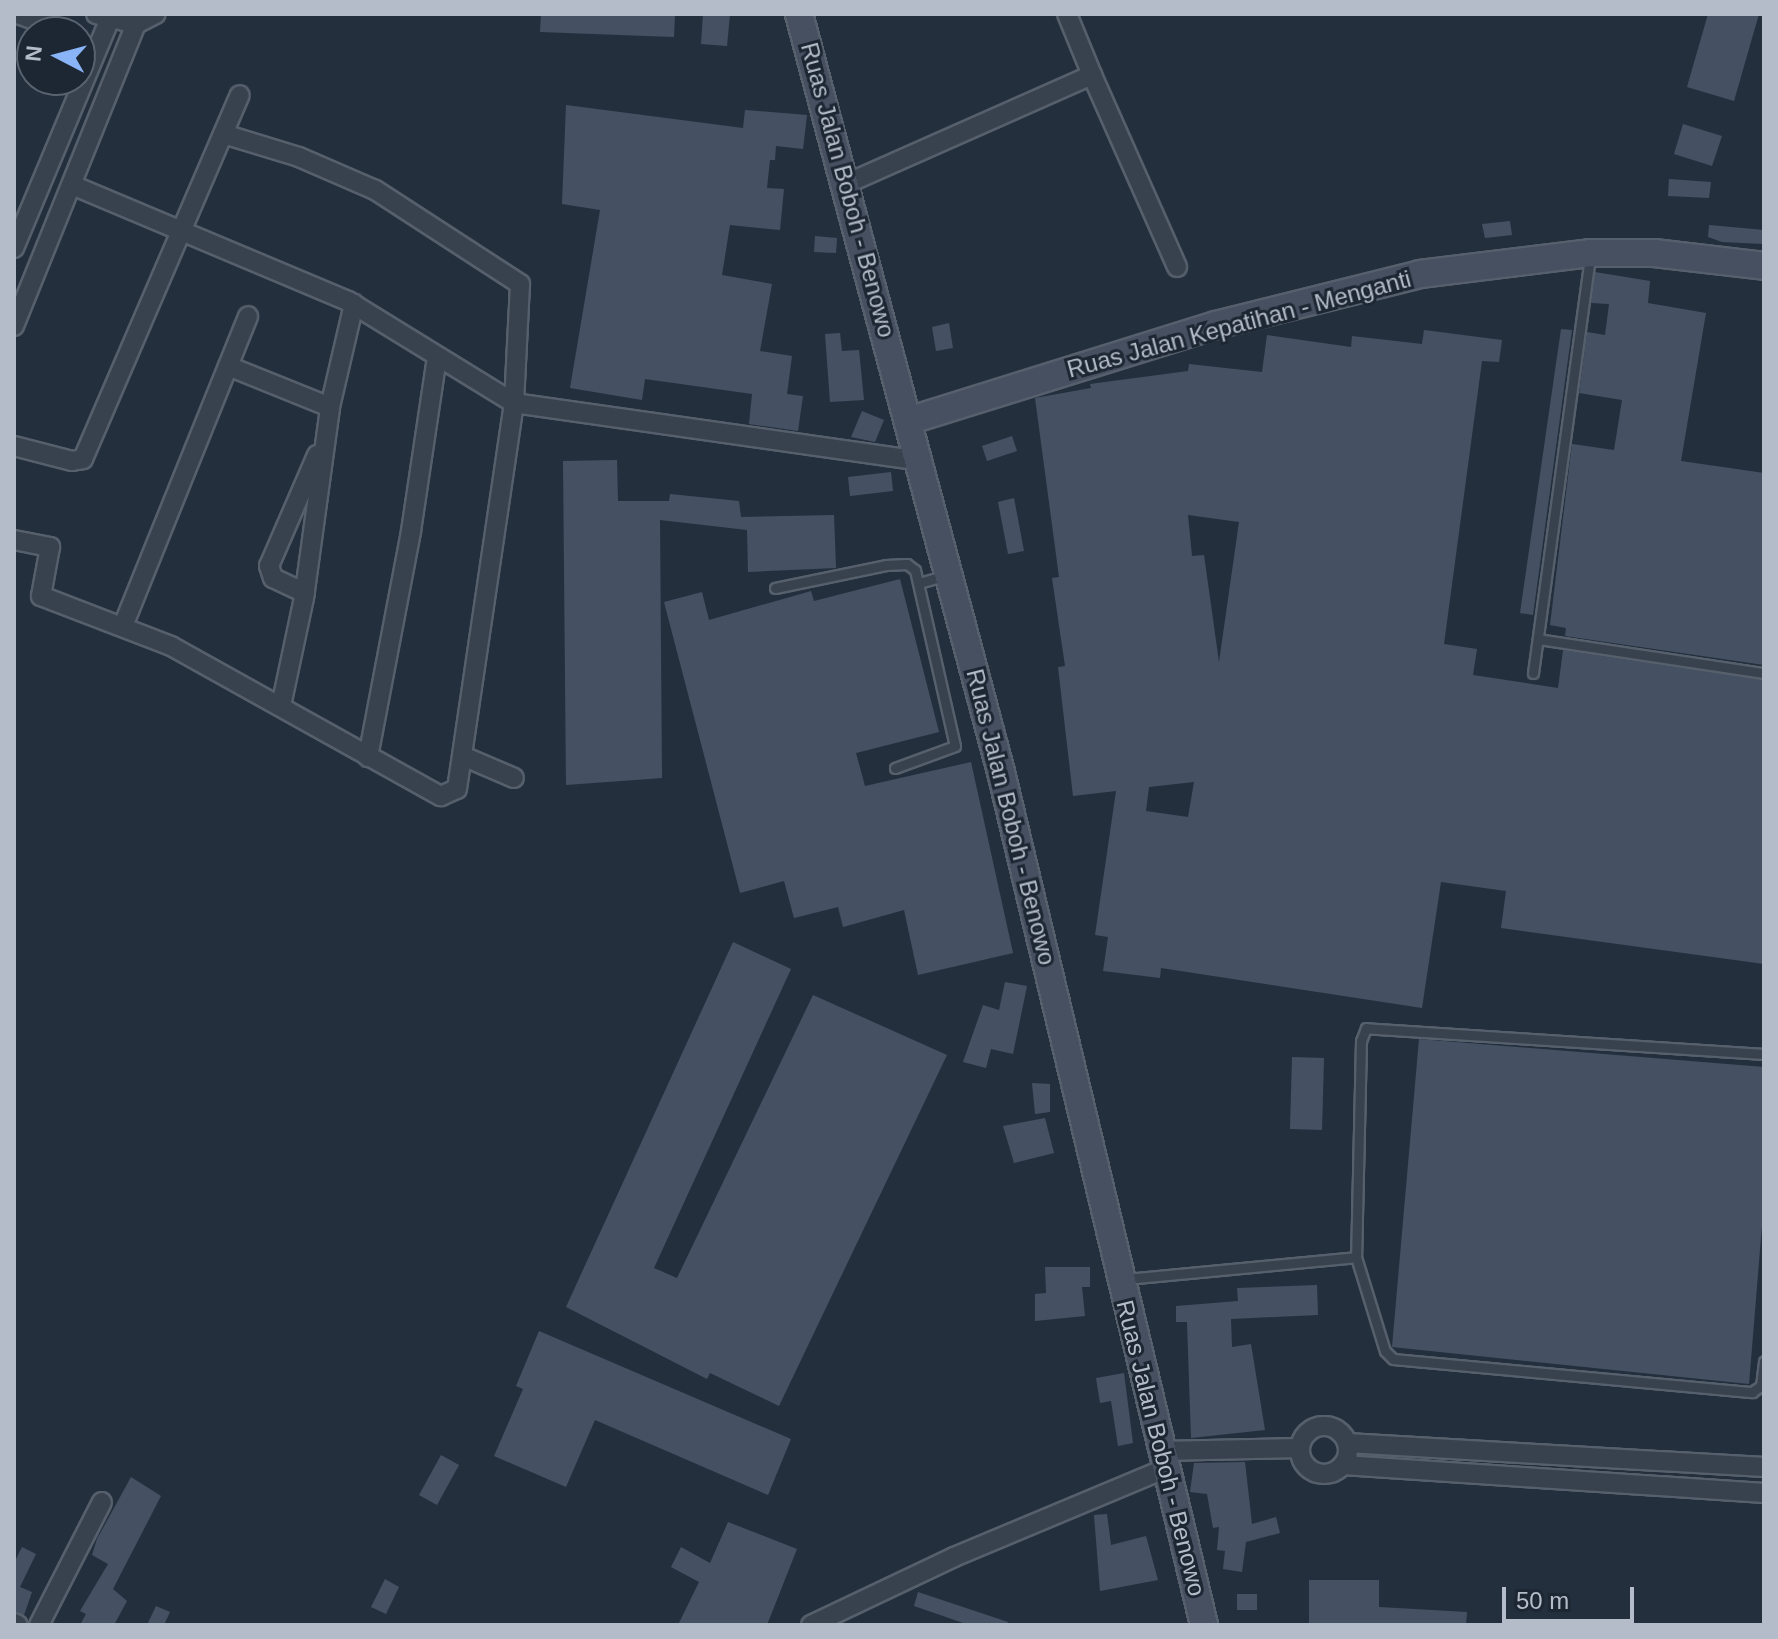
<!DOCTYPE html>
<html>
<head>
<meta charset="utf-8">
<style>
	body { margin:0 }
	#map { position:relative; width:1778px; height:1639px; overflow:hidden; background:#242f3e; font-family:Helvetica,sans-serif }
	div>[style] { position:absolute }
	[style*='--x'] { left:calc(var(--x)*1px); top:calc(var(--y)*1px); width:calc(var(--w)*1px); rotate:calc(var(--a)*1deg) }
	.building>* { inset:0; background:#455162 }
	.roads { filter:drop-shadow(2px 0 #565f6c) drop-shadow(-2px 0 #565f6c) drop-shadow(0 2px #565f6c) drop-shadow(0 -2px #565f6c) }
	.lane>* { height:9px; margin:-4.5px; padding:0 4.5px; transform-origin:4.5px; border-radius:4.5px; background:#38414e }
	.street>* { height:18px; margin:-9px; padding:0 9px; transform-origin:9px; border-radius:9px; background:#38414e }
	.street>.ring { margin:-9px; padding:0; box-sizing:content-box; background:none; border:18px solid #38414e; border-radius:50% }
	.secondary>* { height:26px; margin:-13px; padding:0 13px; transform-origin:13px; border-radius:13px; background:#465061 }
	span { translate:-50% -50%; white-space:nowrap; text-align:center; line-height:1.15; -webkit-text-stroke:6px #1d2633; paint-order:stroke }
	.street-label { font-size:24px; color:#b4bcc9 }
	.frame { position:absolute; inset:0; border:16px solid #b4bcc9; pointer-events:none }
	.north { position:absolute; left:16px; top:16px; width:80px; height:80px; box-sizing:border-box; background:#1d2633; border:2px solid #59626f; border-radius:50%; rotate:276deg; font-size:22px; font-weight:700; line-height:32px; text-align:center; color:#b4bcc9 }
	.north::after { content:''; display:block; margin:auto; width:28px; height:36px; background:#8ab4f8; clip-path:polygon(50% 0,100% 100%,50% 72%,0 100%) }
	.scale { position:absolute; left:1502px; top:1587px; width:132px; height:36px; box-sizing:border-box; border:4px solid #b4bcc9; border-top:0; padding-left:10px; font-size:24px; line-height:28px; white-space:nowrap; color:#b4bcc9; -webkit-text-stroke:6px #1d2633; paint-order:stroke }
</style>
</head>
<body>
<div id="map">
	<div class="building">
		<i style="clip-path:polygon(541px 14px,675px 14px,674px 37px,540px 32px)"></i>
		<i style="clip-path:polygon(703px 14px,730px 14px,727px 46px,701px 44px)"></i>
		<i style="clip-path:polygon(1708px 14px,1759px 14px,1734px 101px,1687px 87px)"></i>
		<i style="clip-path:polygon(566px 105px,743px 128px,745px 110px,807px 115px,803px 149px,776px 146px,775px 160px,770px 160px,767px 188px,784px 189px,780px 230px,730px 225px,722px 275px,772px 284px,760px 351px,792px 356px,787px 394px,803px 396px,798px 431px,749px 424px,752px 394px,645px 379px,642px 400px,570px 388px,600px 210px,562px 204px)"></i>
		<i style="clip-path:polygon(1683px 124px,1722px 136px,1712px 166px,1674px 154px)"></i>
		<i style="clip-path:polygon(1669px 179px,1711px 182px,1709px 198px,1668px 196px)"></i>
		<i style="clip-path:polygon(1510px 221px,1512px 235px,1485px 238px,1482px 224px)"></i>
		<i style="clip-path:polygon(1709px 225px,1764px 230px,1764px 244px,1722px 242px,1708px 237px)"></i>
		<i style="clip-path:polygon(815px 236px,837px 238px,836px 253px,814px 252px)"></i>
		<i style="clip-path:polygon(1595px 272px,1650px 281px,1648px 303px,1706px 313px,1681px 461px,1764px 473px,1764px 665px,1565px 636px,1566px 628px,1550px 625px,1572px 444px,1614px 450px,1622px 400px,1579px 393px,1587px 332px,1605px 335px,1609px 304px,1591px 303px)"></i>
		<i style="clip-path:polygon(949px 323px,953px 348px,936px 351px,932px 327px)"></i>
		<i style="clip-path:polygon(1561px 329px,1572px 330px,1533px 615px,1520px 613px)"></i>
		<i style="clip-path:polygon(evenodd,1424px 330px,1502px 340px,1499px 362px,1482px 361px,1444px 644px,1477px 649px,1473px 675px,1558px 688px,1563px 650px,1764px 680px,1764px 964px,1501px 928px,1506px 891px,1441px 882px,1422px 1008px,1161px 968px,1160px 978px,1103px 971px,1108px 937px,1095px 935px,1116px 791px,1073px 796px,1058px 667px,1065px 666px,1052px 578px,1059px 577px,1035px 398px,1091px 388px,1090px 384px,1188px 371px,1189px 364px,1262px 372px,1267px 335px,1351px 347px,1352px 336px,1422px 344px,1424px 330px,1188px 515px,1239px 522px,1219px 662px,1204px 555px,1192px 556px,1188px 515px,1424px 330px,1194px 782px,1188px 817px,1146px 811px,1149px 787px,1194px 782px)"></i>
		<i style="clip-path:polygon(840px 333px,842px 351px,859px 350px,864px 400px,830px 402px,825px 334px)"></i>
		<i style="clip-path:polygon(862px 411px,884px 420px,875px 442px,851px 437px)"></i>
		<i style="clip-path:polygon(1012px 436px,1017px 451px,987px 461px,982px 446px)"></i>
		<i style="clip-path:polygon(617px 460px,618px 501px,669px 501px,670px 494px,739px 501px,741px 517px,834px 515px,836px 568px,748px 572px,747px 530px,660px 520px,662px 778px,566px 785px,563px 461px)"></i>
		<i style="clip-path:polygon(891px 472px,893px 491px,850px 496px,848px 477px)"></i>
		<i style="clip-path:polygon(1014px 498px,1024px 551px,1008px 554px,998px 502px)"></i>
		<i style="clip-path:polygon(900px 579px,939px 732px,856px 753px,865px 786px,971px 762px,1013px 953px,918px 975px,904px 910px,843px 927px,838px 907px,794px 918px,784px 881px,740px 893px,664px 602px,702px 592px,709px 620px,811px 591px,814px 601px)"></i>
		<i style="clip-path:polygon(733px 942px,791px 969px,654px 1268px,677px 1278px,813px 995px,947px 1055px,779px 1406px,710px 1373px,707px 1379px,566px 1307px)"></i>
		<i style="clip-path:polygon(1005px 982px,1027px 986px,1013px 1054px,991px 1049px,986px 1068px,963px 1062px,983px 1005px,999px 1010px)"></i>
		<i style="clip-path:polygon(1419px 1039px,1764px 1067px,1764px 1201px,1749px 1384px,1392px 1347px)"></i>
		<i style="clip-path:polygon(1292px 1057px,1324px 1058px,1322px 1130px,1290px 1129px)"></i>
		<i style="clip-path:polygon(1032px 1083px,1050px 1084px,1050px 1112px,1035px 1114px)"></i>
		<i style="clip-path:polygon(1045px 1118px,1054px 1153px,1014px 1163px,1003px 1126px)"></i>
		<i style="clip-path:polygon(1045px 1267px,1090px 1267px,1090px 1287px,1082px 1287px,1085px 1316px,1035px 1321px,1035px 1294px,1046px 1293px)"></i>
		<i style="clip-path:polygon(1317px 1285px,1318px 1315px,1231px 1319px,1232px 1347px,1251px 1344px,1265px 1430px,1191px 1438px,1187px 1322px,1176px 1322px,1176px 1306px,1238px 1301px,1237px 1288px)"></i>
		<i style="clip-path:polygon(539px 1331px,791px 1439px,768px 1495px,595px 1420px,566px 1487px,494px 1456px,523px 1389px,516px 1386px)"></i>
		<i style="clip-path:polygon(1124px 1373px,1133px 1443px,1118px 1446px,1111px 1401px,1100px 1403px,1096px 1378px)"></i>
		<i style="clip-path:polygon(441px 1455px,459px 1465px,437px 1505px,419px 1495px)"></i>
		<i style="clip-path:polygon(1245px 1462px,1252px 1524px,1276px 1517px,1280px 1533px,1246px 1542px,1242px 1572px,1223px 1569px,1225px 1551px,1217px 1550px,1219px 1527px,1213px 1528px,1207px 1494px,1190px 1492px,1194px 1463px)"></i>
		<i style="clip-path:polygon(131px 1477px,161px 1496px,113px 1589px,127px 1601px,114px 1625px,80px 1625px,86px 1614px,80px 1611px,108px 1564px,92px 1555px,97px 1539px)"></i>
		<i style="clip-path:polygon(1107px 1514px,1111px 1545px,1146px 1536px,1158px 1580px,1100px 1591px,1094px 1515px)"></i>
		<i style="clip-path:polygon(728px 1522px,797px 1549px,767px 1625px,678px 1625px,699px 1582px,671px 1567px,681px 1547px,710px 1563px)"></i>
		<i style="clip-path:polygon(22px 1547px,36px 1554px,20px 1587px,32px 1592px,24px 1615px,14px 1611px,14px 1563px)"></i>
		<i style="clip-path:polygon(385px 1579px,399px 1587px,386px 1614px,371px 1607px)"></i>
		<i style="clip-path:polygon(1309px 1580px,1379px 1580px,1379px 1607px,1467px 1612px,1466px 1625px,1309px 1625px)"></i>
		<i style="clip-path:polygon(918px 1592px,1008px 1622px,1007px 1625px,969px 1625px,914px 1606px)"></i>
		<i style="clip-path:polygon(1237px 1594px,1257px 1594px,1257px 1610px,1237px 1610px)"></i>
		<i style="clip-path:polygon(156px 1606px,170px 1612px,164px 1625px,147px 1625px)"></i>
	</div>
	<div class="roads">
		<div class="lane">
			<i style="--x:919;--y:583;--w:29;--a:-16"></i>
			<i style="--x:775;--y:588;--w:113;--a:-11.7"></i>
			<i style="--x:886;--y:565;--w:21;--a:-3"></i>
			<i style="--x:907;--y:564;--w:10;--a:37"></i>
			<i style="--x:915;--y:570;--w:180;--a:77.2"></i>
			<i style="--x:955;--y:746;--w:64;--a:159.9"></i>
			<i style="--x:1538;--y:639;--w:229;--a:8.6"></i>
			<i style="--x:1533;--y:673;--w:421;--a:-82.2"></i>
			<i style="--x:1764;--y:1054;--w:399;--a:-176.3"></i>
			<i style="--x:1366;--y:1028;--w:14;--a:111"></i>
			<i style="--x:1361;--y:1041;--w:216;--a:91.3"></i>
			<i style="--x:1356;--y:1257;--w:98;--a:72.9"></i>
			<i style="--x:1385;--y:1351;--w:11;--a:45"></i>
			<i style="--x:1393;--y:1359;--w:361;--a:5.3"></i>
			<i style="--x:1752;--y:1392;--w:11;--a:-34"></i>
			<i style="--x:1761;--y:1386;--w:25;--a:-83"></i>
			<i style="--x:1125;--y:1279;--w:232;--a:-5.4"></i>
		</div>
		<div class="street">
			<i style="--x:18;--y:14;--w:52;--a:20.2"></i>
			<i style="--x:96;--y:14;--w:41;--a:14"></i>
			<i style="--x:136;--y:24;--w:22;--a:-27"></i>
			<i style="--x:1067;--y:14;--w:66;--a:67.7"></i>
			<i style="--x:846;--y:184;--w:269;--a:-23.9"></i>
			<i style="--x:1092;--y:75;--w:210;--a:66.1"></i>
			<i style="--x:72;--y:185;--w:299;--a:22.8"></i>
			<i style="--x:348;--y:301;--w:195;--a:31.6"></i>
			<i style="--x:514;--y:403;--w:412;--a:8.1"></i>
			<i style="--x:14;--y:248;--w:248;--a:-67.3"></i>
			<i style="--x:14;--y:326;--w:326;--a:-68"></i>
			<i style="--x:228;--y:366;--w:110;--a:21.9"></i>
			<i style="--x:14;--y:446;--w:60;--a:14.5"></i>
			<i style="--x:72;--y:461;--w:11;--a:-10"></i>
			<i style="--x:83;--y:459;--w:396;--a:-66.7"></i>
			<i style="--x:14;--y:540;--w:37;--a:11"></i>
			<i style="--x:50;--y:547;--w:50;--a:100.4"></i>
			<i style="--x:41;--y:596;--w:139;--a:21"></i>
			<i style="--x:171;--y:646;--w:309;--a:29.1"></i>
			<i style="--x:441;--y:796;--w:17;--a:-24"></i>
			<i style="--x:457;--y:789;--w:390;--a:-81.6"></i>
			<i style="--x:514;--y:403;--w:119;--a:-87.1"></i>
			<i style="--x:520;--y:284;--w:173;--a:-147"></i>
			<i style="--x:375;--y:190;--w:83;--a:-156.5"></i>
			<i style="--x:299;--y:157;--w:75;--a:-163"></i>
			<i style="--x:305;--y:593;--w:35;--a:-155"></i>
			<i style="--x:273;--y:578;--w:13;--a:-108"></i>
			<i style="--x:269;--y:566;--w:121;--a:-66.6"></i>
			<i style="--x:123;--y:626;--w:334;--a:-68"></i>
			<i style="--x:281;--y:706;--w:110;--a:-78"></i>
			<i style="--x:304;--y:598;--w:193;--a:-82.2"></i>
			<i style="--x:330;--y:407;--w:106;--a:-76.9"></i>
			<i style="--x:368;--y:757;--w:230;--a:-79.2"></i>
			<i style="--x:411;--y:531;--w:176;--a:-81.5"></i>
			<i style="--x:465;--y:757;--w:53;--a:23.2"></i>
			<i class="ring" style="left:1300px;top:1426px;width:30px;height:30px"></i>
			<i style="--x:1347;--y:1443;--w:418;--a:3.3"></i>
			<i style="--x:1160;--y:1451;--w:140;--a:-1.2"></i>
			<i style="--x:1343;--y:1465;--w:422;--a:3.8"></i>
			<i style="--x:14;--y:1623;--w:4;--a:27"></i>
			<i style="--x:39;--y:1625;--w:138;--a:-62.9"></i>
			<i style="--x:811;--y:1625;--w:158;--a:-25.4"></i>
			<i style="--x:954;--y:1557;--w:228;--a:-22.7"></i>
		</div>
		<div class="secondary">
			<i style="--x:799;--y:14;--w:784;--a:75.08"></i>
			<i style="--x:1001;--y:772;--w:877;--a:76.61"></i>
			<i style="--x:911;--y:420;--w:319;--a:-17.3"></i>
			<i style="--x:1216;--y:325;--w:210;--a:-14"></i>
			<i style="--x:1420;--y:274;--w:171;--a:-7"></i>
			<i style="--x:1590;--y:253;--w:64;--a:0"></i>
			<i style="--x:1654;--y:253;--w:111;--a:6.7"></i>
		</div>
	</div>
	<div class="street-label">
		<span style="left:848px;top:190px;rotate:75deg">Ruas Jalan Boboh - Benowo</span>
		<span style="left:1239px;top:324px;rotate:-15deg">Ruas Jalan Kepatihan - Menganti</span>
		<span style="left:1011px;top:817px;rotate:76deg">Ruas Jalan Boboh - Benowo</span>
		<span style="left:1161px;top:1448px;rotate:76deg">Ruas Jalan Boboh - Benowo</span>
	</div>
	<div class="frame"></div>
	<div class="north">N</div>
	<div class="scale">50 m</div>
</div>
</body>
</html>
